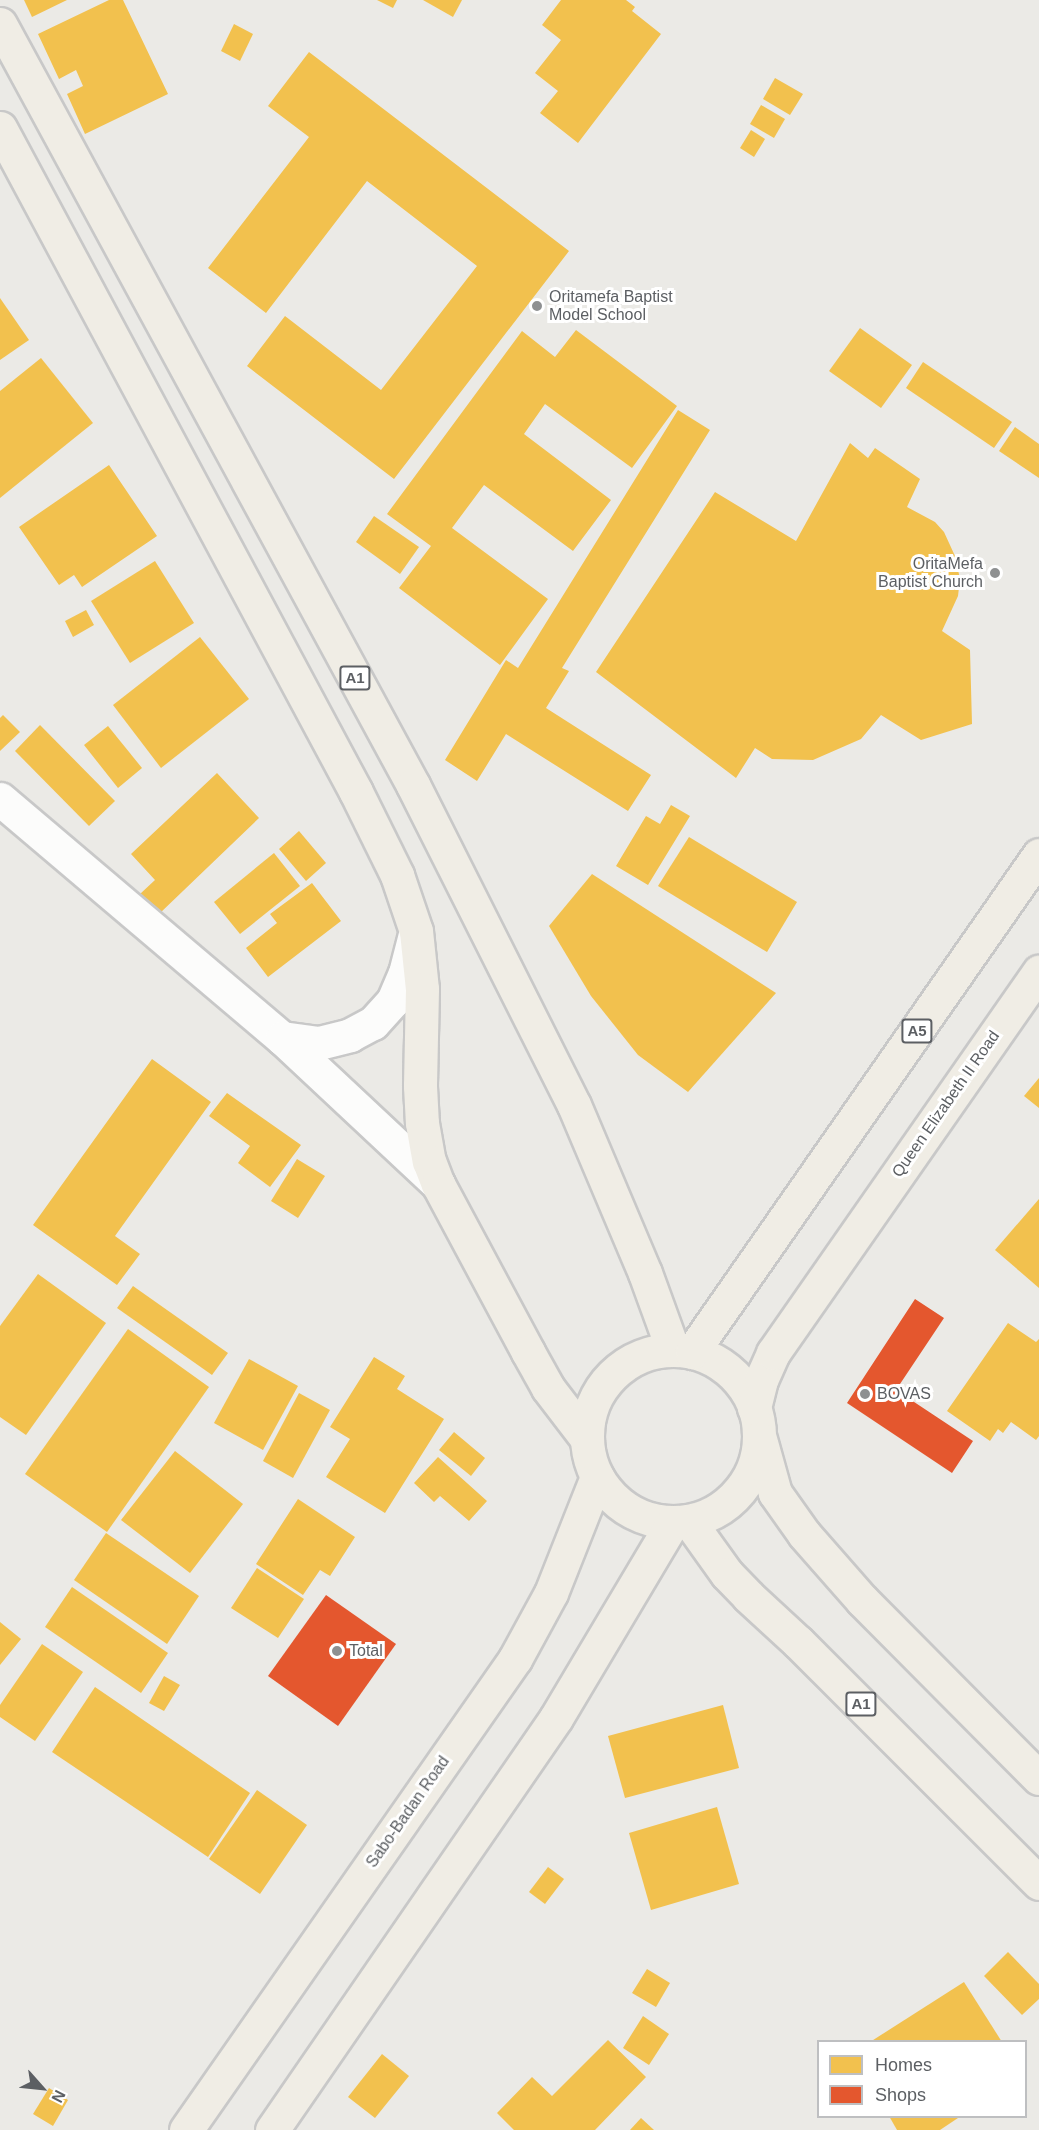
<!DOCTYPE html>
<html>
<head>
<meta charset="utf-8">
<style>
	body { margin:0 }
	#map { position:relative; width:1039px; height:2130px; overflow:hidden; background:#ebeae6; font-family:Helvetica,sans-serif }
	div>[style] { position:absolute }
	[style*='--x'] { left:calc(var(--x)*1px); top:calc(var(--y)*1px); width:calc(var(--w)*1px); rotate:calc(var(--a)*1deg) }
	.homes>* { inset:0; background:#f2c14e }
	.shops>* { inset:0; background:#e4572e }
	.roads { filter:drop-shadow(2px 0 #c8c8c8) drop-shadow(-2px 0 #c8c8c8) drop-shadow(0 2px #c8c8c8) drop-shadow(0 -2px #c8c8c8) }
	.minor>* { height:33px; margin:-16.5px; padding:0 16.5px; transform-origin:16.5px; border-radius:16.5px; background:#fcfcfb }
	.trunk>* { height:33px; margin:-16.5px; padding:0 16.5px; transform-origin:16.5px; border-radius:16.5px; background:#f0ede5 }
	.trunk>.ring { margin:-16.5px; padding:0; box-sizing:content-box; background:none; border:33px solid #f0ede5; border-radius:50% }
	.dots>* { width:16px; height:16px; translate:-50% -50%; box-sizing:border-box; border:3px solid #fff; border-radius:50% }
	span { translate:-50% -50%; white-space:nowrap; text-align:center; line-height:1.15; -webkit-text-stroke:6px #fff; paint-order:stroke }
	.shield-label span { padding:2px 4px; background:#fff; border:2px solid; border-radius:4px; -webkit-text-stroke-width:0 }
	.shield-label { font-size:15px; color:#5c5f63; font-weight:700 }
	.poi-label { font-size:16px; color:#5c5f63 }
	.left { translate:0 -50%; text-align:left }
	.right { translate:-100% -50%; text-align:right }
	.street-label { font-size:16px; color:#5c5f63 }
	.legend { position:absolute; left:817px; top:2040px; width:210px; height:78px; box-sizing:border-box; background:#fff; border:2px solid #bebfc1; margin:0; padding:8px 10px; list-style:none; font-size:18px; color:#5c5f63 }
	.legend li { display:flex; align-items:center; gap:12px; height:30px }
	.legend b { width:30px; border:2px solid #bebfc1 }
	.north { position:absolute; left:12px; top:2058px; width:60px; height:60px; -webkit-text-stroke:4px #fff; paint-order:stroke; rotate:117deg; font-size:16px; font-weight:700; line-height:24px; text-align:center; color:#5c5f63 }
	.north::after { content:''; display:block; margin:auto; width:21px; height:27px; background:#5c5f63; clip-path:polygon(50% 0,100% 100%,50% 72%,0 100%) }
</style>
</head>
<body>
<div id="map">
	<div class="homes">
		<i style="clip-path:polygon(24px 0,67px 0,32px 17px)"></i>
		<i style="clip-path:polygon(109px 0,123px 0,168px 94px,85px 134px,67px 94px,83px 86px,76px 70px,59px 79px,38px 34px)"></i>
		<i style="clip-path:polygon(377px 0,397px 0,393px 8px)"></i>
		<i style="clip-path:polygon(423px 0,462px 0,453px 17px)"></i>
		<i style="clip-path:polygon(561px 0,626px 0,635px 7px,632px 11px,661px 34px,578px 143px,540px 113px,558px 91px,535px 73px,561px 40px,542px 25px)"></i>
		<i style="clip-path:polygon(234px 24px,253px 34px,240px 61px,221px 51px)"></i>
		<i style="clip-path:polygon(309px 52px,569px 251px,394px 479px,247px 366px,285px 316px,381px 390px,477px 266px,367px 181px,266px 313px,208px 268px,309px 137px,268px 106px)"></i>
		<i style="clip-path:polygon(775px 78px,803px 94px,790px 115px,763px 99px)"></i>
		<i style="clip-path:polygon(761px 105px,785px 119px,774px 138px,750px 124px)"></i>
		<i style="clip-path:polygon(751px 130px,765px 139px,754px 157px,740px 148px)"></i>
		<i style="clip-path:polygon(0 298px,29px 340px,0 360px)"></i>
		<i style="clip-path:polygon(860px 328px,912px 365px,881px 408px,829px 371px)"></i>
		<i style="clip-path:polygon(576px 330px,677px 406px,632px 468px,545px 404px,524px 434px,611px 500px,573px 551px,484px 485px,452px 528px,548px 599px,500px 665px,399px 588px,431px 546px,387px 514px,522px 331px,555px 357px)"></i>
		<i style="clip-path:polygon(41px 358px,93px 423px,0 498px,0 391px)"></i>
		<i style="clip-path:polygon(923px 362px,1012px 422px,994px 448px,906px 388px)"></i>
		<i style="clip-path:polygon(678px 410px,710px 430px,562px 668px,569px 671px,546px 708px,651px 775px,628px 811px,506px 734px,477px 781px,445px 760px,506px 660px,518px 668px)"></i>
		<i style="clip-path:polygon(1015px 427px,1039px 444px,1039px 478px,999px 451px)"></i>
		<i style="clip-path:polygon(850px 443px,868px 458px,875px 448px,920px 479px,907px 507px,935px 522px,944px 532px,955px 556px,960px 579px,958px 596px,942px 631px,970px 650px,972px 724px,921px 740px,881px 715px,861px 739px,813px 760px,772px 759px,755px 748px,736px 778px,596px 672px,715px 492px,796px 541px)"></i>
		<i style="clip-path:polygon(109px 465px,157px 536px,82px 587px,74px 575px,59px 585px,19px 527px)"></i>
		<i style="clip-path:polygon(374px 516px,419px 547px,400px 574px,356px 542px)"></i>
		<i style="clip-path:polygon(155px 561px,194px 623px,130px 663px,91px 601px)"></i>
		<i style="clip-path:polygon(86px 610px,94px 625px,73px 637px,65px 621px)"></i>
		<i style="clip-path:polygon(200px 637px,249px 699px,161px 768px,113px 705px)"></i>
		<i style="clip-path:polygon(3px 715px,20px 732px,0 751px,0 718px)"></i>
		<i style="clip-path:polygon(40px 725px,115px 801px,89px 826px,15px 751px)"></i>
		<i style="clip-path:polygon(108px 726px,142px 768px,118px 788px,84px 745px)"></i>
		<i style="clip-path:polygon(217px 773px,259px 818px,159px 914px,140px 894px,155px 880px,131px 854px)"></i>
		<i style="clip-path:polygon(671px 805px,690px 816px,648px 885px,616px 866px,646px 816px,660px 824px)"></i>
		<i style="clip-path:polygon(299px 831px,326px 863px,306px 881px,279px 849px)"></i>
		<i style="clip-path:polygon(689px 837px,797px 902px,767px 952px,658px 886px)"></i>
		<i style="clip-path:polygon(274px 853px,300px 886px,240px 934px,214px 902px)"></i>
		<i style="clip-path:polygon(592px 874px,776px 993px,688px 1092px,638px 1055px,591px 996px,549px 926px)"></i>
		<i style="clip-path:polygon(312px 883px,341px 921px,268px 977px,246px 948px,277px 923px,270px 914px)"></i>
		<i style="clip-path:polygon(152px 1059px,211px 1102px,115px 1236px,140px 1254px,117px 1285px,33px 1225px)"></i>
		<i style="clip-path:polygon(1039px 1078px,1039px 1108px,1024px 1096px)"></i>
		<i style="clip-path:polygon(227px 1093px,301px 1145px,270px 1187px,238px 1163px,250px 1146px,209px 1116px)"></i>
		<i style="clip-path:polygon(297px 1159px,325px 1176px,298px 1218px,271px 1201px)"></i>
		<i style="clip-path:polygon(1039px 1199px,1039px 1288px,995px 1250px)"></i>
		<i style="clip-path:polygon(38px 1274px,106px 1323px,26px 1435px,0 1417px,0 1326px)"></i>
		<i style="clip-path:polygon(133px 1286px,228px 1353px,212px 1375px,117px 1308px)"></i>
		<i style="clip-path:polygon(1008px 1323px,1036px 1342px,1039px 1339px,1039px 1436px,1036px 1440px,1011px 1422px,1003px 1433px,998px 1429px,990px 1441px,947px 1411px)"></i>
		<i style="clip-path:polygon(128px 1329px,209px 1387px,107px 1532px,25px 1474px)"></i>
		<i style="clip-path:polygon(374px 1357px,405px 1376px,397px 1389px,444px 1419px,385px 1513px,326px 1477px,350px 1439px,330px 1427px)"></i>
		<i style="clip-path:polygon(249px 1359px,298px 1386px,263px 1450px,214px 1423px)"></i>
		<i style="clip-path:polygon(299px 1393px,330px 1410px,293px 1478px,263px 1461px)"></i>
		<i style="clip-path:polygon(454px 1432px,485px 1458px,471px 1476px,439px 1450px)"></i>
		<i style="clip-path:polygon(175px 1451px,243px 1504px,190px 1573px,121px 1520px)"></i>
		<i style="clip-path:polygon(438px 1457px,487px 1501px,469px 1521px,440px 1496px,434px 1502px,414px 1483px)"></i>
		<i style="clip-path:polygon(298px 1499px,355px 1537px,330px 1576px,320px 1570px,303px 1595px,256px 1564px)"></i>
		<i style="clip-path:polygon(106px 1533px,199px 1596px,167px 1644px,74px 1580px)"></i>
		<i style="clip-path:polygon(257px 1568px,304px 1599px,278px 1638px,231px 1608px)"></i>
		<i style="clip-path:polygon(72px 1587px,168px 1653px,141px 1693px,45px 1627px)"></i>
		<i style="clip-path:polygon(0 1622px,21px 1639px,0 1665px)"></i>
		<i style="clip-path:polygon(42px 1644px,83px 1672px,35px 1741px,0 1717px,0 1705px)"></i>
		<i style="clip-path:polygon(164px 1676px,180px 1685px,164px 1711px,149px 1703px)"></i>
		<i style="clip-path:polygon(95px 1687px,250px 1793px,208px 1857px,52px 1752px)"></i>
		<i style="clip-path:polygon(723px 1705px,739px 1768px,625px 1798px,608px 1736px)"></i>
		<i style="clip-path:polygon(257px 1790px,307px 1825px,260px 1894px,209px 1859px)"></i>
		<i style="clip-path:polygon(717px 1807px,739px 1884px,651px 1910px,629px 1833px)"></i>
		<i style="clip-path:polygon(548px 1867px,564px 1879px,545px 1904px,529px 1892px)"></i>
		<i style="clip-path:polygon(1008px 1952px,1039px 1984px,1039px 1999px,1022px 2015px,984px 1976px)"></i>
		<i style="clip-path:polygon(647px 1969px,670px 1983px,656px 2007px,632px 1993px)"></i>
		<i style="clip-path:polygon(964px 1982px,1002px 2042px,870px 2042px)"></i>
		<i style="clip-path:polygon(643px 2016px,669px 2034px,649px 2065px,623px 2048px)"></i>
		<i style="clip-path:polygon(608px 2040px,646px 2077px,595px 2130px,514px 2130px,497px 2113px,532px 2077px,552px 2096px)"></i>
		<i style="clip-path:polygon(382px 2054px,409px 2076px,375px 2118px,348px 2097px)"></i>
		<i style="clip-path:polygon(49px 2088px,68px 2100px,53px 2126px,33px 2114px)"></i>
		<i style="clip-path:polygon(889px 2116px,961px 2116px,940px 2130px,897px 2130px)"></i>
		<i style="clip-path:polygon(641px 2118px,654px 2130px,630px 2130px)"></i>
	</div>
	<div class="shops">
		<i style="clip-path:polygon(915px 1299px,944px 1318px,896px 1390px,973px 1441px,952px 1473px,847px 1403px)"></i>
		<i style="clip-path:polygon(326px 1595px,396px 1644px,338px 1726px,268px 1676px)"></i>
	</div>
	<div class="roads">
		<div class="minor">
			<i style="--x:0;--y:799;--w:370;--a:40.3"></i>
			<i style="--x:282;--y:1038;--w:214;--a:43.1"></i>
			<i style="--x:282;--y:1038;--w:37;--a:8"></i>
			<i style="--x:319;--y:1043;--w:32;--a:-14"></i>
			<i style="--x:350;--y:1035;--w:26;--a:-28"></i>
			<i style="--x:373;--y:1023;--w:30;--a:-48"></i>
			<i style="--x:393;--y:1001;--w:30;--a:-67"></i>
			<i style="--x:405;--y:973;--w:40;--a:-75.6"></i>
		</div>
		<div class="trunk">
			<i style="--x:0;--y:24;--w:866;--a:61.51"></i>
			<i style="--x:413;--y:785;--w:358;--a:63.3"></i>
			<i style="--x:574;--y:1105;--w:182;--a:67.1"></i>
			<i style="--x:645;--y:1273;--w:82;--a:70"></i>
			<i style="--x:0;--y:128;--w:753;--a:61.8"></i>
			<i style="--x:356;--y:792;--w:93;--a:63.7"></i>
			<i style="--x:397;--y:875;--w:59;--a:71.3"></i>
			<i style="--x:416;--y:931;--w:58;--a:84.1"></i>
			<i style="--x:422;--y:989;--w:97;--a:91.2"></i>
			<i style="--x:420;--y:1086;--w:37;--a:87"></i>
			<i style="--x:422;--y:1123;--w:39;--a:80"></i>
			<i style="--x:429;--y:1161;--w:25;--a:69"></i>
			<i style="--x:438;--y:1184;--w:191;--a:61.8"></i>
			<i style="--x:528;--y:1352;--w:41;--a:60.9"></i>
			<i style="--x:548;--y:1388;--w:64;--a:52.6"></i>
			<i class="ring" style="left:587px;top:1350px;width:139px;height:139px"></i>
			<i style="--x:692;--y:1352;--w:606;--a:-55.08"></i>
			<i style="--x:754;--y:1408;--w:29;--a:-76"></i>
			<i style="--x:761;--y:1380;--w:30;--a:-66"></i>
			<i style="--x:773;--y:1353;--w:465;--a:-55.1"></i>
			<i style="--x:760;--y:1439;--w:56;--a:74.5"></i>
			<i style="--x:775;--y:1493;--w:50;--a:54.7"></i>
			<i style="--x:804;--y:1534;--w:88;--a:48.7"></i>
			<i style="--x:862;--y:1600;--w:251;--a:45.2"></i>
			<i style="--x:689;--y:1521;--w:65;--a:54.4"></i>
			<i style="--x:727;--y:1574;--w:30;--a:46"></i>
			<i style="--x:748;--y:1596;--w:68;--a:42.6"></i>
			<i style="--x:798;--y:1642;--w:341;--a:45"></i>
			<i style="--x:186;--y:2130;--w:575;--a:-55.07"></i>
			<i style="--x:515;--y:1659;--w:75;--a:-61.4"></i>
			<i style="--x:551;--y:1593;--w:125;--a:-68.4"></i>
			<i style="--x:272;--y:2130;--w:500;--a:-55.42"></i>
			<i style="--x:556;--y:1718;--w:228;--a:-59.2"></i>
		</div>
	</div>
	<div class="dots">
		<i style="left:537px;top:306px;background:#8e9091"></i>
		<i style="left:995px;top:573px;background:#8e9091"></i>
		<i style="left:865px;top:1394px;background:#8e9091"></i>
		<i style="left:337px;top:1651px;background:#8e9091"></i>
	</div>
	<div class="shield-label">
		<span style="left:355px;top:678px">A1</span>
		<span style="left:917px;top:1031px">A5</span>
		<span style="left:861px;top:1704px">A1</span>
	</div>
	<div class="poi-label">
		<span class="left" style="left:549px;top:306px">Oritamefa Baptist<br>Model School</span>
		<span class="right" style="left:983px;top:573px">OritaMefa<br>Baptist Church</span>
		<span class="left" style="left:877px;top:1394px">BOVAS</span>
		<span class="left" style="left:349px;top:1651px">Total</span>
	</div>
	<div class="street-label">
		<span style="left:946px;top:1104px;rotate:-55deg">Queen Elizabeth II Road</span>
		<span style="left:408px;top:1812px;rotate:-55deg">Sabo-Badan Road</span>
	</div>
	<ul class="legend">
	<li><b style="height:16px;background:#f2c14e"></b>Homes</li>
	<li><b style="height:16px;background:#e4572e"></b>Shops</li>
	</ul>
	<div class="north">N</div>
</div>
</body>
</html>
